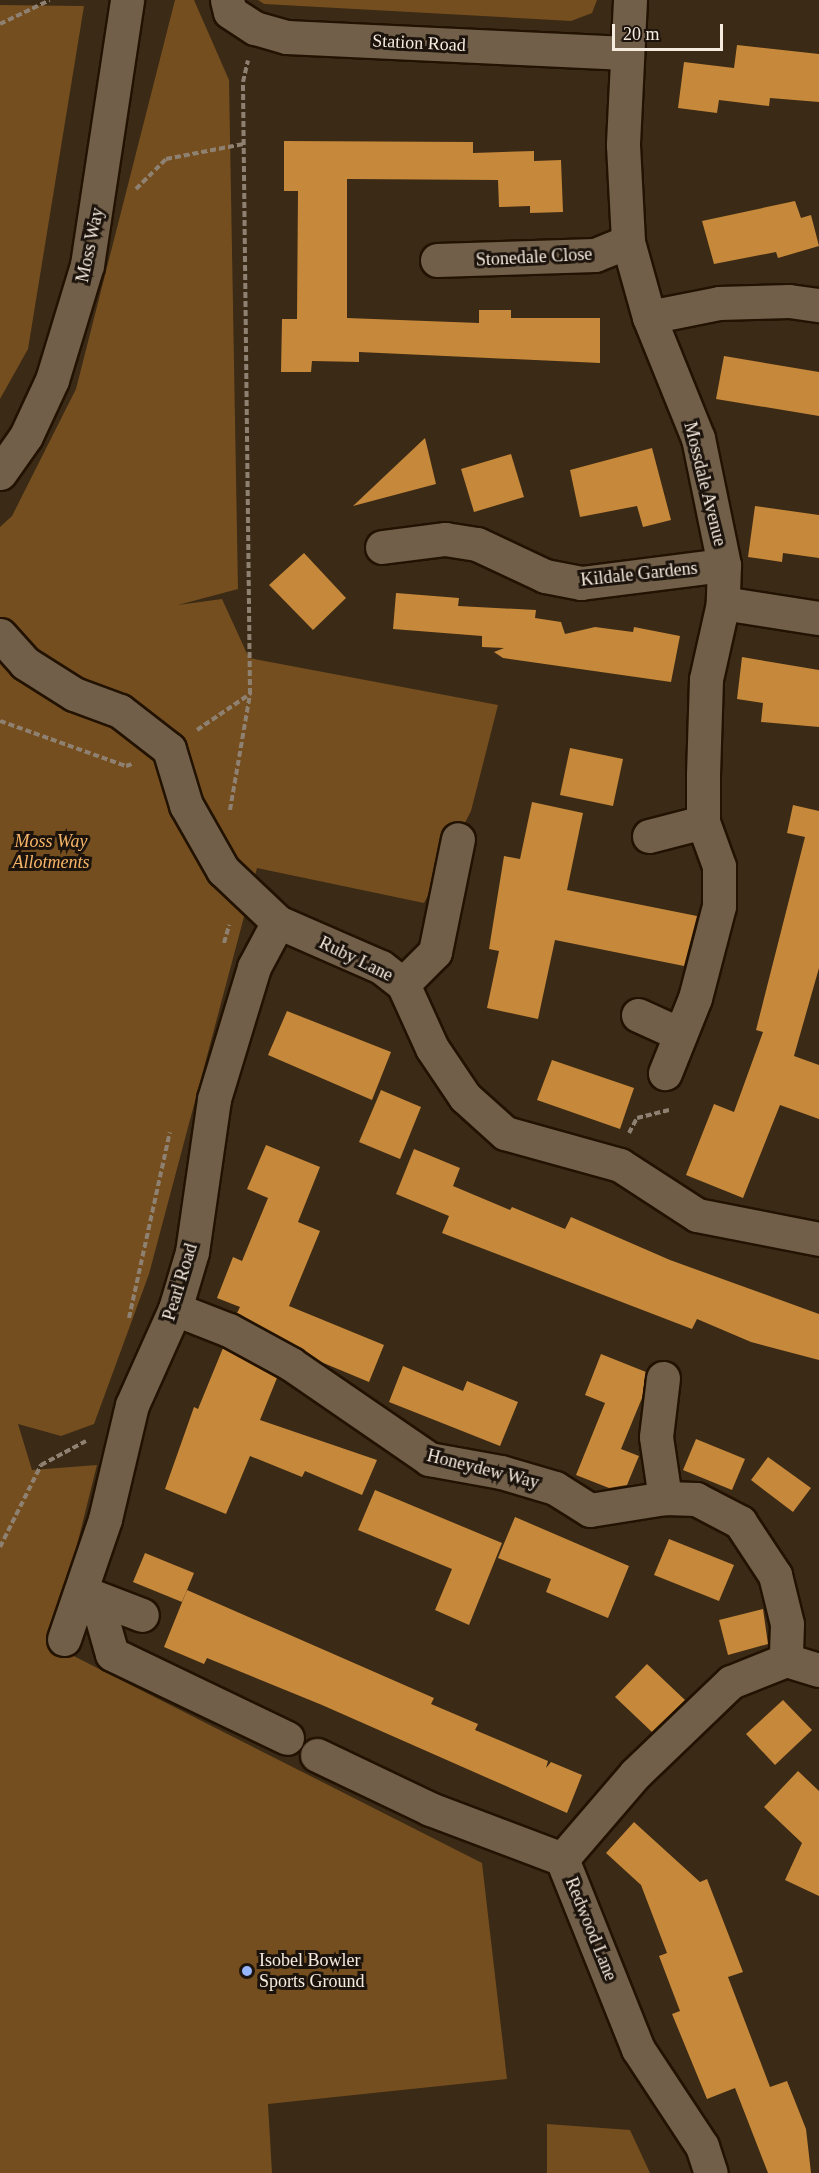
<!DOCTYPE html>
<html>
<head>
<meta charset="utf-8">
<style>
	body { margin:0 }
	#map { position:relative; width:819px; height:2173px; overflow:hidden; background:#3b2a16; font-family:Georgia,serif }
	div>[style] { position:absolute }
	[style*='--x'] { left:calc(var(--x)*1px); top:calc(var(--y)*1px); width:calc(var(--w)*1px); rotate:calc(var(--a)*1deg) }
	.green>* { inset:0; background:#744e1e }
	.building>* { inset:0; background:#c6883a }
	.path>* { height:4px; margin-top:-2px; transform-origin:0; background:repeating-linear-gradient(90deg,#8f8171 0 6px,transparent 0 9px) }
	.roads { filter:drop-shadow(2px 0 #221201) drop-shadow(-2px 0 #221201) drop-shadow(0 2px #221201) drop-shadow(0 -2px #221201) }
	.minor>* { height:33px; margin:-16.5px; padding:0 16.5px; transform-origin:16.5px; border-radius:16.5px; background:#725f49 }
	.dots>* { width:16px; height:16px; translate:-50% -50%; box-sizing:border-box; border:3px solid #1c140c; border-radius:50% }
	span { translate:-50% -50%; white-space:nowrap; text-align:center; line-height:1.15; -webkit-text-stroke:6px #1c140c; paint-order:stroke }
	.street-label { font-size:18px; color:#f6ebdf }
	.park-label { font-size:18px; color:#f6b569; font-style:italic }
	.poi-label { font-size:18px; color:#f6ebdf }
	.left { translate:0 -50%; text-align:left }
	.scale { position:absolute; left:612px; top:24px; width:111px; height:27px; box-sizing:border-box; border:3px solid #f6ebdf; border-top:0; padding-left:8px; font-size:18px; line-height:21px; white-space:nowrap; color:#f6ebdf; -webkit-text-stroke:4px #1c140c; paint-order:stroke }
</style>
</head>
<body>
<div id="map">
	<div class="green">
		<i style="clip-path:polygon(175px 0,194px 0,229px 80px,238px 589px,178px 605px,222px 599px,249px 658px,498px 705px,471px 811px,424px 903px,257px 868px,149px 1274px,94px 1424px,61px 1436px,18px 1424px,32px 1470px,97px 1465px,52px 1645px,482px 1863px,507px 2079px,268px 2104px,272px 2173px,0 2173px,0 527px,12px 516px,76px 389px)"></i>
		<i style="clip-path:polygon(258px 0,597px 0,592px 13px,571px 21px,264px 4px)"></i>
		<i style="clip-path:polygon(0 5px,84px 6px,28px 349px,0 399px)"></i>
		<i style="clip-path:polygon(547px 2124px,630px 2130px,650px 2173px,547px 2173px)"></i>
	</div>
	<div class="building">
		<i style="clip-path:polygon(737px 45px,819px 54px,819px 102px,770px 98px,769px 106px,719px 100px,717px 113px,678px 108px,684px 62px,734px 68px)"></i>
		<i style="clip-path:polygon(284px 141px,473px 142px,473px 153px,534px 151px,534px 161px,561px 160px,563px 212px,530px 213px,530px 206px,499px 207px,498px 180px,347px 179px,347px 318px,479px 323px,479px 310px,511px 310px,511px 318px,600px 318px,600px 363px,359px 352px,359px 362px,312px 361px,311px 372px,281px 372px,282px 319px,297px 319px,298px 191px,284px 191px)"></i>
		<i style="clip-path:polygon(795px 201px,801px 218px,811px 215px,819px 246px,778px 258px,776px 252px,714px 264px,702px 221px)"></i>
		<i style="clip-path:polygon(724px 356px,819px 372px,819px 416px,716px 399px)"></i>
		<i style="clip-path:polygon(425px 438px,436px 484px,353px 506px)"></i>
		<i style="clip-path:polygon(652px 448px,671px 520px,643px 527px,637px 506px,580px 517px,570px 470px)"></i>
		<i style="clip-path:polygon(511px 454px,524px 497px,474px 512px,461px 469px)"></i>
		<i style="clip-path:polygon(755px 506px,819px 515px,819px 558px,783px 553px,782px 562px,748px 557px)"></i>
		<i style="clip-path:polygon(304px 553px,346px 598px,313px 630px,269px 585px)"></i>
		<i style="clip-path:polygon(396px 593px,459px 598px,458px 606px,536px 610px,535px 618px,561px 622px,565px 634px,595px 627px,633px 632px,634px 627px,680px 636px,671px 682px,503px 658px,494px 652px,504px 648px,482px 647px,482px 636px,393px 629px)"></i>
		<i style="clip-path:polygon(742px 657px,819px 670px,819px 727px,761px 722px,763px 703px,737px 699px)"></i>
		<i style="clip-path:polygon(570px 748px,623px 759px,613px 806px,560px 795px)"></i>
		<i style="clip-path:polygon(532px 802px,583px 813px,567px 890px,697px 916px,684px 966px,555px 940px,538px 1019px,487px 1008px,499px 951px,489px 949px,504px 856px,520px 859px)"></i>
		<i style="clip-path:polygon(793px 805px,819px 811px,819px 968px,794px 1056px,819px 1065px,819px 1119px,780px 1105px,743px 1198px,686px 1175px,714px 1104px,734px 1112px,763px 1032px,756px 1030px,805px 837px,787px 833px)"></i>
		<i style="clip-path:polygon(287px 1011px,391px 1052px,372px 1100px,268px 1055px)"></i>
		<i style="clip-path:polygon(552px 1060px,634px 1088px,620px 1129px,537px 1100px)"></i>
		<i style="clip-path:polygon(381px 1090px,421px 1107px,400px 1159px,359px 1142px)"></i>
		<i style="clip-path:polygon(266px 1145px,320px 1167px,298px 1222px,320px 1231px,289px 1306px,384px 1345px,369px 1382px,321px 1362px,237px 1313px,240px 1307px,217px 1298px,233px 1257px,242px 1261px,268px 1198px,247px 1189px)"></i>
		<i style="clip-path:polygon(414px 1149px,460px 1168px,453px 1186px,510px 1210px,512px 1207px,565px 1229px,571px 1217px,670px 1260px,819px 1314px,819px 1360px,751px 1342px,697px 1319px,692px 1329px,442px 1233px,449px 1216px,396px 1194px)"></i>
		<i style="clip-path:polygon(223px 1348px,277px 1378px,260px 1420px,377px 1460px,362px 1495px,305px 1471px,302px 1477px,250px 1456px,226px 1514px,165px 1489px,194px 1407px,198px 1409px)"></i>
		<i style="clip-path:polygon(601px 1354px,646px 1372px,642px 1398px,621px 1449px,639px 1456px,627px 1485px,609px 1488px,576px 1475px,605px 1403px,585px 1395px)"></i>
		<i style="clip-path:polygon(403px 1366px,463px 1391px,467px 1381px,518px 1402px,500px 1446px,389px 1402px)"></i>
		<i style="clip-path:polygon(696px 1439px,745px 1459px,732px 1490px,683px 1470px)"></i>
		<i style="clip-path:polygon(768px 1457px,811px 1488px,793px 1512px,751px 1480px)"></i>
		<i style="clip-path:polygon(375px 1490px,502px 1543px,469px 1625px,435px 1610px,452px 1569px,358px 1530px)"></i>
		<i style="clip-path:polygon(515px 1517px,629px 1566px,608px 1618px,546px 1592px,551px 1579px,498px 1558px)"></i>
		<i style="clip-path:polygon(669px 1539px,734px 1565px,719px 1601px,654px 1575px)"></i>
		<i style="clip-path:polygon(145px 1553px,194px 1573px,182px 1602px,133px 1582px)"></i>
		<i style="clip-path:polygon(187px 1590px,434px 1698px,431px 1704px,478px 1724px,475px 1730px,548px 1761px,546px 1768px,551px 1762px,582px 1775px,567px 1813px,322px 1705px,207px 1658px,204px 1664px,164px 1647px)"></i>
		<i style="clip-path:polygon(763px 1609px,768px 1644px,728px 1655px,719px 1620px)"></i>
		<i style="clip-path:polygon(647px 1664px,685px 1700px,652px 1732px,615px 1697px)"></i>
		<i style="clip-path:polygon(783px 1700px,812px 1730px,775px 1765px,746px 1734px)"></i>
		<i style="clip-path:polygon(798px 1771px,819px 1791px,819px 1896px,785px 1880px,802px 1843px,764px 1807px)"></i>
		<i style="clip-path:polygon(634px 1822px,700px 1882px,707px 1879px,743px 1972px,728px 1977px,770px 2087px,787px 2081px,806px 2129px,811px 2173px,768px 2173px,735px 2088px,707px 2099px,672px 2014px,680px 2011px,659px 1956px,667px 1953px,641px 1885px,606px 1853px)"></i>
	</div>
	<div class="path">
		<i style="--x:0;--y:24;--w:55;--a:-25.6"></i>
		<i style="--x:136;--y:189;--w:42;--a:-45"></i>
		<i style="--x:166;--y:159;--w:79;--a:-10.9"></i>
		<i style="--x:0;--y:721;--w:134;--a:19.7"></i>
		<i style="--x:126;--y:766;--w:6;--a:-18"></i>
		<i style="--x:197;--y:730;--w:64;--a:-34.2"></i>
		<i style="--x:230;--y:810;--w:118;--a:-80.2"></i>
		<i style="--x:250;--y:694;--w:612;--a:-90.66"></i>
		<i style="--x:243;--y:82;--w:22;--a:-77"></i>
		<i style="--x:224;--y:943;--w:19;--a:-74"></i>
		<i style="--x:629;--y:1133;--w:17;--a:-62"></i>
		<i style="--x:637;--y:1118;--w:33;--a:-14"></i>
		<i style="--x:129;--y:1318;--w:190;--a:-77.6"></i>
		<i style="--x:0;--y:1547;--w:92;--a:-63.4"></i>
		<i style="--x:41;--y:1465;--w:51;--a:-28.1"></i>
	</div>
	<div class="roads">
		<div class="minor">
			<i style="--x:227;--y:0;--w:12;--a:76"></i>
			<i style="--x:230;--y:12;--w:30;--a:33"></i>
			<i style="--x:255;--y:28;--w:33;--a:16"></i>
			<i style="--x:287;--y:37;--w:339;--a:2.7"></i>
			<i style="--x:630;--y:0;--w:145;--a:92.8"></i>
			<i style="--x:623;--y:145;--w:97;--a:87"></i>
			<i style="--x:628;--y:242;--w:78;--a:74.4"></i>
			<i style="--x:649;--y:317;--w:131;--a:68"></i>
			<i style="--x:698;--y:438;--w:130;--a:78.4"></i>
			<i style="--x:724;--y:565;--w:38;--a:92"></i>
			<i style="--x:723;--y:603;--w:78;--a:102.6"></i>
			<i style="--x:706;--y:679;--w:96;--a:91.8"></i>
			<i style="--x:703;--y:775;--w:47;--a:90"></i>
			<i style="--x:703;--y:822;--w:47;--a:70"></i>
			<i style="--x:719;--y:866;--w:40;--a:90"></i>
			<i style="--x:719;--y:906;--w:95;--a:104.6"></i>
			<i style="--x:695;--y:998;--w:81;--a:111.8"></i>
			<i style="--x:437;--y:260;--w:158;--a:-1.8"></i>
			<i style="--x:595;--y:255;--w:35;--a:-22"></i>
			<i style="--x:649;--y:317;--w:71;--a:-11.3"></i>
			<i style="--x:719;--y:303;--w:70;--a:-1.6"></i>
			<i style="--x:789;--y:301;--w:30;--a:8"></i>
			<i style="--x:0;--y:473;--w:45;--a:-54.9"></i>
			<i style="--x:26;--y:436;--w:62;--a:-65.1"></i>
			<i style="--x:52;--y:380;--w:120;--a:-73.1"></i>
			<i style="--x:87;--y:265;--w:268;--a:-81.4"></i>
			<i style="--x:382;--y:547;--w:64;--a:-7.2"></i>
			<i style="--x:445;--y:539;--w:32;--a:9"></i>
			<i style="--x:477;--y:544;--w:75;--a:25.2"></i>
			<i style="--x:545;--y:576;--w:37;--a:11"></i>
			<i style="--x:581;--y:583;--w:144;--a:-7.2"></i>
			<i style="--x:723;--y:603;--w:97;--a:8.9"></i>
			<i style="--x:0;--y:635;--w:38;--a:48"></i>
			<i style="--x:25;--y:663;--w:58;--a:32.3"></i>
			<i style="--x:74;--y:694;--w:49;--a:20.3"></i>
			<i style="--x:120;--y:711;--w:62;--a:37.8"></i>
			<i style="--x:169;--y:749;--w:59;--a:73.1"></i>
			<i style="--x:186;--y:805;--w:75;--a:60.4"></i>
			<i style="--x:223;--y:870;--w:76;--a:43.4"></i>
			<i style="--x:278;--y:922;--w:112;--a:23.6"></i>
			<i style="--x:381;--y:967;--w:28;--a:38"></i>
			<i style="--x:403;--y:984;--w:70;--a:65.6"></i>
			<i style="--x:432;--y:1048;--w:59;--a:56"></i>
			<i style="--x:465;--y:1097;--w:54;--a:42"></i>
			<i style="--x:505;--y:1133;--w:119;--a:15.5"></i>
			<i style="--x:620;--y:1165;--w:92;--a:33"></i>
			<i style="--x:697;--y:1215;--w:124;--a:11.1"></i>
			<i style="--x:649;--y:836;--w:56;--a:-14.5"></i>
			<i style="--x:403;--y:984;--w:45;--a:-45"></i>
			<i style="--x:435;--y:952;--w:115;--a:-78.5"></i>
			<i style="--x:638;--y:1015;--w:46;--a:24.3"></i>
			<i style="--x:175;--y:1309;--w:58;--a:21.3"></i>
			<i style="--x:229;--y:1330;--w:71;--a:28.7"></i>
			<i style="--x:291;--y:1364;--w:168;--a:34.5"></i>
			<i style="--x:429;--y:1459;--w:73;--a:10.2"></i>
			<i style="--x:501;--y:1472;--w:56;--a:16.5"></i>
			<i style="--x:555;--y:1488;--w:41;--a:32.2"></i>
			<i style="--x:590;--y:1510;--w:76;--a:-9.1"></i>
			<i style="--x:665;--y:1498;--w:31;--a:2"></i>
			<i style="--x:696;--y:1499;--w:50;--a:27.6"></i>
			<i style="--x:740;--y:1522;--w:64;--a:56.6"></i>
			<i style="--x:775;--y:1575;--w:50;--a:76.2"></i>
			<i style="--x:787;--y:1624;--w:36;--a:92"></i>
			<i style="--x:663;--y:1378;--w:59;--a:96.8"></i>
			<i style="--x:656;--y:1437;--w:62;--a:81.6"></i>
			<i style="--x:82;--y:1592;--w:64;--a:21"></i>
			<i style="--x:96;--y:1598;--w:58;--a:74.1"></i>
			<i style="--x:112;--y:1654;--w:194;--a:25.6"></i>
			<i style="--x:64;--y:1639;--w:127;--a:-71.1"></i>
			<i style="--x:105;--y:1519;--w:117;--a:-76.7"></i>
			<i style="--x:132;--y:1405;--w:105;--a:-65.9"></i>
			<i style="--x:175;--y:1309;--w:59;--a:-73.4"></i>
			<i style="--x:192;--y:1252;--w:155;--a:-81.8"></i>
			<i style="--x:214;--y:1099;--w:138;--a:-73.1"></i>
			<i style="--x:254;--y:967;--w:51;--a:-61.9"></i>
			<i style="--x:786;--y:1660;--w:34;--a:17"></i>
			<i style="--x:317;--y:1755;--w:125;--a:25.5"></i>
			<i style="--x:430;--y:1809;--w:141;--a:20.7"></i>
			<i style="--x:562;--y:1859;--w:205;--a:68.2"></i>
			<i style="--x:638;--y:2049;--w:116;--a:56.6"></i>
			<i style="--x:702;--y:2146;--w:28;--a:72"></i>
			<i style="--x:562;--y:1859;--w:112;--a:-49.3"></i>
			<i style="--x:635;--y:1774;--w:133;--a:-43.8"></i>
			<i style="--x:731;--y:1682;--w:59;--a:-21.8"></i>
		</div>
	</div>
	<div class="dots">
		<i style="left:247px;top:1971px;background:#95b6fd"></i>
	</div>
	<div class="street-label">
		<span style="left:419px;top:43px;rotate:3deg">Station Road</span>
		<span style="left:90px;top:245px;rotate:-78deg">Moss Way</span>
		<span style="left:534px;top:257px;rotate:-3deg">Stonedale Close</span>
		<span style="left:705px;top:484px;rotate:76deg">Mossdale Avenue</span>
		<span style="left:639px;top:574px;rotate:-6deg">Kildale Gardens</span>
		<span style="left:356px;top:959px;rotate:26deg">Ruby Lane</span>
		<span style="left:180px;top:1282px;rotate:-73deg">Pearl Road</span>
		<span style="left:483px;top:1469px;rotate:14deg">Honeydew Way</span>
		<span style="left:591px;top:1929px;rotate:68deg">Redwood Lane</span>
	</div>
	<div class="park-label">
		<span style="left:51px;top:852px">Moss Way<br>Allotments</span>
	</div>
	<div class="poi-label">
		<span class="left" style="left:259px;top:1971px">Isobel Bowler<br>Sports Ground</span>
	</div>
	<div class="scale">20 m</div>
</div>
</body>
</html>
